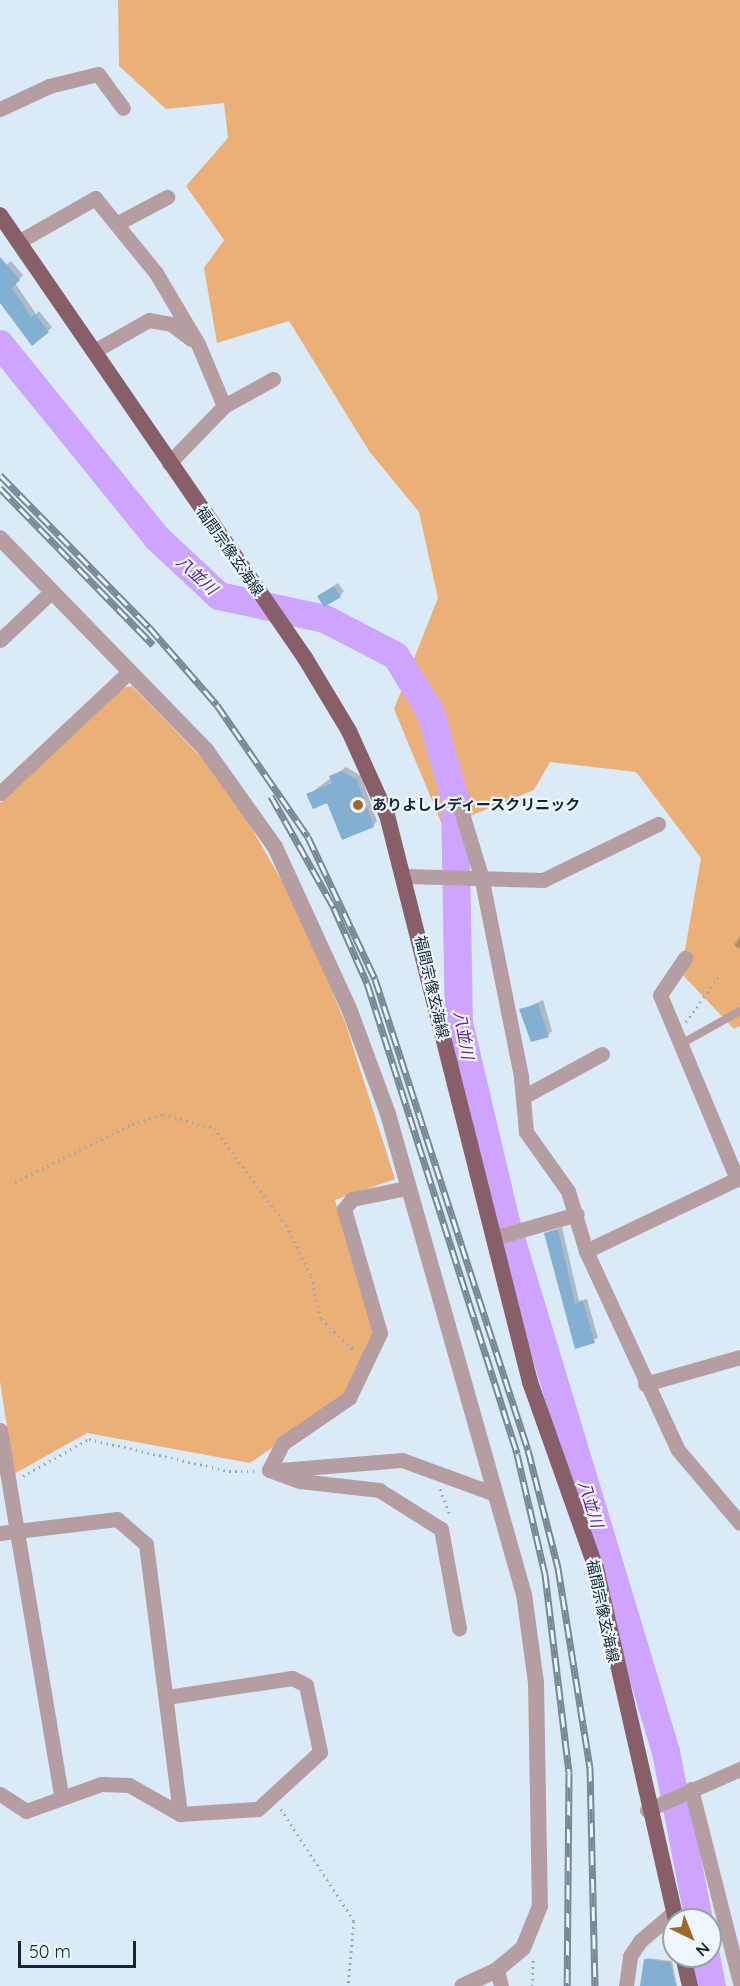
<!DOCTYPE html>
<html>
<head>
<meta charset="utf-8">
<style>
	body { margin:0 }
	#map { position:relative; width:740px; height:1986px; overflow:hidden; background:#daeaf9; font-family:Quicksand,"Noto Sans JP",sans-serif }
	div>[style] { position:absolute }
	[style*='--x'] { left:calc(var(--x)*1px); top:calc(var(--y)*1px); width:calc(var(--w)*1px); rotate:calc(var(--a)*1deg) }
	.green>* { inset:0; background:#ebb078 }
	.shadow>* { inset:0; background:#0003 }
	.river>* { height:28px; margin:-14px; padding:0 14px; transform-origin:14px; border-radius:14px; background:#cda4ff }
	.building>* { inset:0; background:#85afd1 }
	.path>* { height:3px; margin-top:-1.5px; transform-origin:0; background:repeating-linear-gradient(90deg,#98a8b7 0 1.5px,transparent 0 6px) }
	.service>* { height:8px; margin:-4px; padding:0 4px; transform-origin:4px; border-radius:4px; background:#b69da2 }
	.minor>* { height:15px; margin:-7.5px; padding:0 7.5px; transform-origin:7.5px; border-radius:7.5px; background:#b69da2 }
	.tertiary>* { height:16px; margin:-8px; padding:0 8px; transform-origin:8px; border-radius:8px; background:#b69da2 }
	.primary>* { height:16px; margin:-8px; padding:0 8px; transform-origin:8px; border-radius:8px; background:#885e68 }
	.rail>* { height:7px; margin-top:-3.5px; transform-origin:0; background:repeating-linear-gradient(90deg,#eef6fe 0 14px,#778796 0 28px); box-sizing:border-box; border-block:2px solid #778796 }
	.dots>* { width:16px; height:16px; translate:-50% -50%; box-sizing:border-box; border:3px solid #eef6fe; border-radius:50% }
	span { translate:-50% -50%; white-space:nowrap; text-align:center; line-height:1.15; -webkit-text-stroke:4.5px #eef6fe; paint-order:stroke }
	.street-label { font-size:15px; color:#142432 }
	.poi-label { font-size:15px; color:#142432; font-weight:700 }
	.left { translate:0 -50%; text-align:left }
	.water-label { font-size:16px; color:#661ba1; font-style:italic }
	.north { position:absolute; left:662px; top:1908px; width:60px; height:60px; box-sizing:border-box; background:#eef6fe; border:2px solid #97a2ac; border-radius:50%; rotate:137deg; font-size:16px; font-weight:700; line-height:24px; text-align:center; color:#142432 }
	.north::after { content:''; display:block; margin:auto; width:21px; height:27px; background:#a26728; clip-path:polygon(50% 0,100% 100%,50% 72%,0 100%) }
	.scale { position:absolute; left:18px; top:1941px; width:118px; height:27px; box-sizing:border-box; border:3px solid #142432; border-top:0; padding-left:8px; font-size:18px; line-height:21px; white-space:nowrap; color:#142432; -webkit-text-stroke:4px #eef6fe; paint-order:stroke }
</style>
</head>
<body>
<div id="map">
	<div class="green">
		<i style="clip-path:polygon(118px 0,740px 0,740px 1026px,734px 1029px,681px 973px,701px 858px,636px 772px,550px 762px,534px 790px,443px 827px,394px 709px,438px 598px,419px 512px,369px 451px,289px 321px,217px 343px,204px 268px,224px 240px,186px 186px,228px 138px,224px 103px,166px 109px,119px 66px)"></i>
		<i style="clip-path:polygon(132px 686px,209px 765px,237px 803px,296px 905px,345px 1022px,395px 1179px,335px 1200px,374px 1333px,344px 1398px,250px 1463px,87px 1433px,14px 1474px,0 1381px,0 803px,122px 688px)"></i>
	</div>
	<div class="shadow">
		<i style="clip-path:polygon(11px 261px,23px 275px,15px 283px,36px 314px,39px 311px,52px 327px,48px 331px,0 300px,0 270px)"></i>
		<i style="clip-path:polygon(338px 583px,344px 591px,340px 596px,323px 593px)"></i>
		<i style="clip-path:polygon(346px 767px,361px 776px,377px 821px,373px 826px,308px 795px)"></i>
		<i style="clip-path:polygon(740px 937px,740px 949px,734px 945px)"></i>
		<i style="clip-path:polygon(543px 1000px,552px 1031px,548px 1035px,521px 1010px)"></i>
		<i style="clip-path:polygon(562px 1227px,579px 1301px,587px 1299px,598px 1338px,576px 1347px,546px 1234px)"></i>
		<i style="clip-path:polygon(647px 1958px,672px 1961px,677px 1986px,642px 1986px)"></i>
	</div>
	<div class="river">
		<i style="--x:0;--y:344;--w:250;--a:51"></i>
		<i style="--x:157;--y:538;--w:85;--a:43.1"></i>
		<i style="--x:219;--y:596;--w:108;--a:12.2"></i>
		<i style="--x:325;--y:619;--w:80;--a:27.5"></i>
		<i style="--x:396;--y:656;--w:65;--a:58.3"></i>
		<i style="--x:430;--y:711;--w:91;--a:74.1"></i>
		<i style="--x:455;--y:799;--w:224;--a:89"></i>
		<i style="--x:459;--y:1023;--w:204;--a:76.7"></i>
		<i style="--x:506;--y:1222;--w:554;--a:73.2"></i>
		<i style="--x:666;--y:1752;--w:171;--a:78.9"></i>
		<i style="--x:706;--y:1956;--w:31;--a:79"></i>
	</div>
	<div class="building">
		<i style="clip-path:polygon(0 257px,20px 280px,12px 288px,31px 317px,35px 314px,49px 332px,32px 346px,0 303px)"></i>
		<i style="clip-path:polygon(334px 586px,341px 597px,324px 607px,317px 596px)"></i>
		<i style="clip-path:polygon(341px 771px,357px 780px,374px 827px,342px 840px,327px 803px,313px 809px,306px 794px,332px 783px,329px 776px)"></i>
		<i style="clip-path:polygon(538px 1004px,549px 1037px,531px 1042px,519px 1009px)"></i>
		<i style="clip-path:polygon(558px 1229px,575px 1304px,583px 1301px,595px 1343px,575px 1349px,544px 1233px)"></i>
		<i style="clip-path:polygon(644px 1959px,670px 1962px,676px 1986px,640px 1986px)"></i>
	</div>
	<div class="path">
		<i style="--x:686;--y:1022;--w:55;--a:-54.6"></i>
		<i style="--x:15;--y:1182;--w:131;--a:-26.4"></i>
		<i style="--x:132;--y:1124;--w:33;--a:-18"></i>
		<i style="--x:163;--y:1114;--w:53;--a:15.4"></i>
		<i style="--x:214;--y:1128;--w:121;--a:53.4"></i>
		<i style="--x:286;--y:1225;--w:57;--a:63.9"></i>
		<i style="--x:311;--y:1276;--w:44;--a:76.9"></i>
		<i style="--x:321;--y:1319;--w:48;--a:43.3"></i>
		<i style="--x:23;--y:1476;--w:76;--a:-29.3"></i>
		<i style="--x:89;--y:1439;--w:144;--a:12.9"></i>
		<i style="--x:229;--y:1471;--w:27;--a:0"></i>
		<i style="--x:440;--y:1489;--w:30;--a:69"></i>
		<i style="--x:281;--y:1809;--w:134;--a:56.9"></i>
		<i style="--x:354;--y:1921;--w:65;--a:95.3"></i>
		<i style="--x:532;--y:1986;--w:27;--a:-88"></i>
	</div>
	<div class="service">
		<i style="--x:681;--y:1044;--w:68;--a:-29.2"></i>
	</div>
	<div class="minor">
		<i style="--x:0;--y:109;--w:54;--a:-25.1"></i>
		<i style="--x:49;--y:86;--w:50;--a:-13.8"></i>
		<i style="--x:98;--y:74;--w:42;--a:53.7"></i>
		<i style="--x:116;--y:224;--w:58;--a:-27.9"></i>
		<i style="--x:18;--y:242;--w:89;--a:-29.7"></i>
		<i style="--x:95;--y:198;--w:97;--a:50.9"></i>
		<i style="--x:156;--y:273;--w:82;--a:59.4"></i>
		<i style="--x:198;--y:344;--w:67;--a:67.2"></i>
		<i style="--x:94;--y:351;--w:63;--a:-29.4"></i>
		<i style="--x:149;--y:320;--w:22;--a:10"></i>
		<i style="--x:171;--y:324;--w:25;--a:37"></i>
		<i style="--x:169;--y:463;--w:79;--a:-46"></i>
		<i style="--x:224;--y:406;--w:56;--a:-28.9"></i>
		<i style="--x:0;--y:640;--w:70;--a:-43.3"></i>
		<i style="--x:0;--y:793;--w:175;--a:-43.2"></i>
		<i style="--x:461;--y:810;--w:69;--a:73.1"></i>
		<i style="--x:481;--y:876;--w:205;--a:78.7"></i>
		<i style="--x:521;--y:1077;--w:55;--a:84.8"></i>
		<i style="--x:526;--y:1132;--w:72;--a:54.6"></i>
		<i style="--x:568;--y:1191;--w:63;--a:73.3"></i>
		<i style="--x:586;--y:1251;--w:219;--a:65.2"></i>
		<i style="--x:678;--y:1450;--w:96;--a:49.7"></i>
		<i style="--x:405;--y:876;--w:138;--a:1.7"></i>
		<i style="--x:543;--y:880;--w:128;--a:-26"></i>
		<i style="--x:523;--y:1097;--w:90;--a:-28.6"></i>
		<i style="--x:493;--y:1238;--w:87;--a:-15.9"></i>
		<i style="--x:586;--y:1251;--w:167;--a:-25.5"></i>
		<i style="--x:737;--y:1179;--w:199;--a:-112.7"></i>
		<i style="--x:660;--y:995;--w:45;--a:-56"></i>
		<i style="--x:645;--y:1384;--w:99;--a:-15.9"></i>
		<i style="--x:0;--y:1430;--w:371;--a:80.5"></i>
		<i style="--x:269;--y:1470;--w:30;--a:-63"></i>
		<i style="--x:283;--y:1443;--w:80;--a:-34.3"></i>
		<i style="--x:349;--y:1398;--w:72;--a:-64.5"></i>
		<i style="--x:380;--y:1333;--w:129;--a:-106.2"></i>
		<i style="--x:344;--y:1209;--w:13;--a:-51"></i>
		<i style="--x:352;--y:1199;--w:55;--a:-11.5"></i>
		<i style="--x:269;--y:1470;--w:33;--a:20"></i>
		<i style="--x:300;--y:1481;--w:80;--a:6.5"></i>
		<i style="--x:379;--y:1490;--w:73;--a:32.2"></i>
		<i style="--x:441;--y:1529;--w:101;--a:79.7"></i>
		<i style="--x:280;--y:1470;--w:122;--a:-4.7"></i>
		<i style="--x:402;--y:1460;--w:99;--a:20.1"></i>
		<i style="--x:0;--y:1533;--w:118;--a:-6.8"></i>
		<i style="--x:117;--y:1519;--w:38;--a:41"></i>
		<i style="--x:146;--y:1544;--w:272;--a:82.8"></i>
		<i style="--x:691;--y:1789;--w:200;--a:75.8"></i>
		<i style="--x:0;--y:1794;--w:31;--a:33"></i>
		<i style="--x:26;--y:1811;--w:80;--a:-19.8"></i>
		<i style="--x:101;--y:1784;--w:28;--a:2"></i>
		<i style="--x:129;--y:1785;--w:59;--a:29.6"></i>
		<i style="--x:180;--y:1814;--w:78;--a:-3.7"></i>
		<i style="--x:258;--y:1809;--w:84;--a:-42.6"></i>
		<i style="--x:320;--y:1752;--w:68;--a:-101.8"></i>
		<i style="--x:306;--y:1685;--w:16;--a:-153"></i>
		<i style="--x:292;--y:1678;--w:126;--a:171.4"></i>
		<i style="--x:647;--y:1810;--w:102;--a:-23.8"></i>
		<i style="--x:497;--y:1970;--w:16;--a:76"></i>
		<i style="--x:626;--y:1986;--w:30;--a:-82"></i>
		<i style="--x:630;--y:1956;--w:18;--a:-56"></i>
		<i style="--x:640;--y:1941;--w:45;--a:-40.5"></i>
	</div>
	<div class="tertiary">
		<i style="--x:0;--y:538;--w:296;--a:45.8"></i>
		<i style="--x:206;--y:750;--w:119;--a:54.6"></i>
		<i style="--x:275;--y:847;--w:180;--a:65.4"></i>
		<i style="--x:350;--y:1011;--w:110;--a:69.7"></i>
		<i style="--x:388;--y:1114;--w:499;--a:74.2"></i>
		<i style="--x:524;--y:1594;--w:90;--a:82.3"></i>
		<i style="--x:536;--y:1683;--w:223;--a:89"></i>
		<i style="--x:540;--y:1906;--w:45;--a:112"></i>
		<i style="--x:523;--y:1948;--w:34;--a:140"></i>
		<i style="--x:497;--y:1970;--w:38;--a:155"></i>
	</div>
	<div class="primary">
		<i style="--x:0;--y:215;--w:538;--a:55.45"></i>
		<i style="--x:305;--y:658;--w:85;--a:58.9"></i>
		<i style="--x:349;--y:731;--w:92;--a:65.7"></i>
		<i style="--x:387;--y:815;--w:585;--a:75.84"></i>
		<i style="--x:530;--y:1382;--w:197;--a:70.5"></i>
		<i style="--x:596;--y:1568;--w:361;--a:77.2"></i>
		<i style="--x:683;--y:1956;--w:31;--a:77"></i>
	</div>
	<div class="rail">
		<i style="--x:0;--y:475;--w:213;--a:45.6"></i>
		<i style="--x:149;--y:627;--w:103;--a:48.9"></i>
		<i style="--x:217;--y:705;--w:160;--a:55.4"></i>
		<i style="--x:308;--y:837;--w:157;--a:64.7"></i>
		<i style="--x:375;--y:979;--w:495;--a:72"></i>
		<i style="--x:528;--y:1450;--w:122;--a:75.7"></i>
		<i style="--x:558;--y:1568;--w:202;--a:80.9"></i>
		<i style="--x:590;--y:1767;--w:219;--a:88.7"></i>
		<i style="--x:0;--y:488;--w:219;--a:45.7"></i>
		<i style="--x:271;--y:796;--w:129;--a:60.6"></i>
		<i style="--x:334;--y:908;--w:82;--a:66.3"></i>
		<i style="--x:367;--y:983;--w:494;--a:72.3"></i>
		<i style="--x:517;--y:1454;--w:123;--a:76.9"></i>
		<i style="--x:545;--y:1574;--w:200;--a:83.1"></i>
		<i style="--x:569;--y:1773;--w:213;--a:90.5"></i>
	</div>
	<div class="dots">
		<i style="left:358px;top:805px;background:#a26728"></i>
	</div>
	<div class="street-label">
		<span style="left:230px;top:551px;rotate:55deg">福間宗像玄海線</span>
		<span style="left:432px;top:987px;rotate:77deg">福間宗像玄海線</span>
		<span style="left:603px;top:1611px;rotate:78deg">福間宗像玄海線</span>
	</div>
	<div class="poi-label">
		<span class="left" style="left:372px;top:805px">ありよしレディースクリニック</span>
	</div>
	<div class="water-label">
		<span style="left:197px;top:575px;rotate:42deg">八並川</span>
		<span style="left:464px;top:1035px;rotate:80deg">八並川</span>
		<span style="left:591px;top:1504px;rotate:73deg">八並川</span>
	</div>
	<div class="north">N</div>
	<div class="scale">50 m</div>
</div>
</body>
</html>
